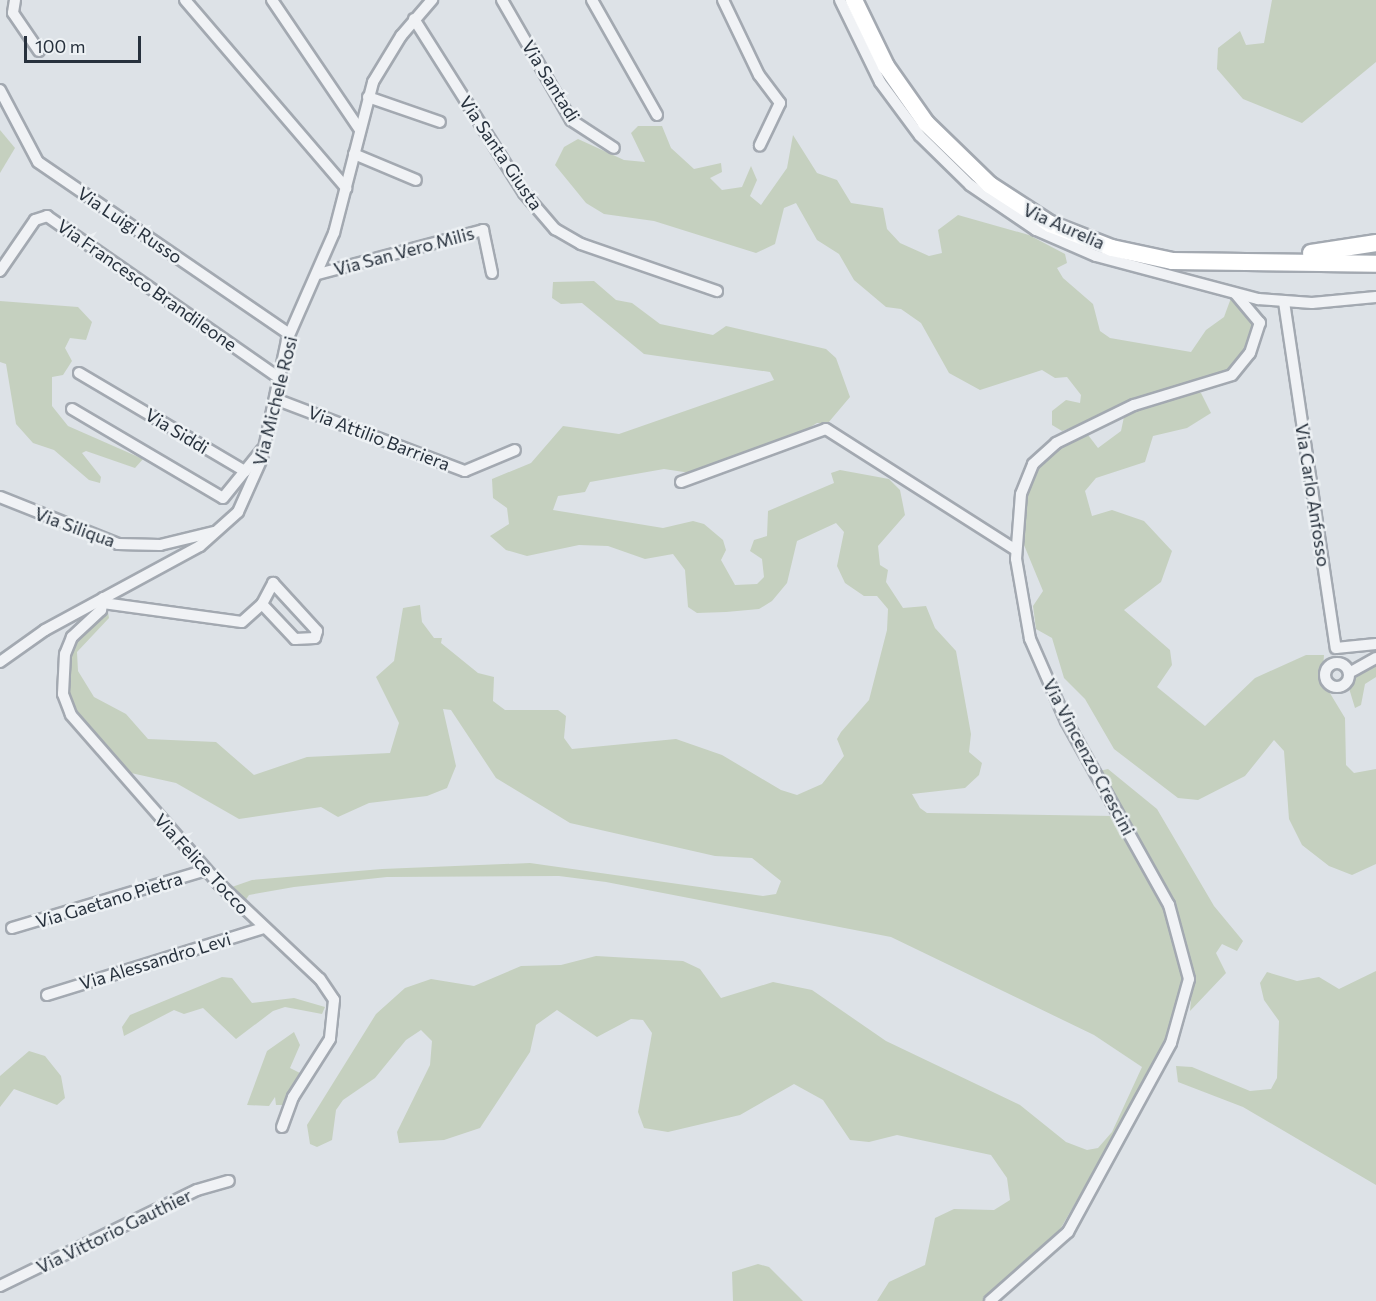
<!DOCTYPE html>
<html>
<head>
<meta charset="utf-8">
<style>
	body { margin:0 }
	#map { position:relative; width:1376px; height:1301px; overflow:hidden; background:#dde2e7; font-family:Commissioner,sans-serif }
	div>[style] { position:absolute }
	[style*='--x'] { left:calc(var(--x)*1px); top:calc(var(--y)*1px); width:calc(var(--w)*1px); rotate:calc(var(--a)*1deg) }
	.green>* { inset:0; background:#c5d0bf }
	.roads { filter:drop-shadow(2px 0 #a3a9b1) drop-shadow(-2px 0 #a3a9b1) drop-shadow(0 2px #a3a9b1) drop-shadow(0 -2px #a3a9b1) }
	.minor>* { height:10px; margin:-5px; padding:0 5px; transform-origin:5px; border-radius:5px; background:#f0f2f5 }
	.minor>.ring { margin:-5px; padding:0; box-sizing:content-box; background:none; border:10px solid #f0f2f5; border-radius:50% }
	.highway>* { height:16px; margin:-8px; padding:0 8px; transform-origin:8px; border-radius:8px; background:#fff }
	span { translate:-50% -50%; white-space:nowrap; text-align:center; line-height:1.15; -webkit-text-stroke:5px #edf1f4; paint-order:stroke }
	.street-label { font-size:18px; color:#27313d }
	.scale { position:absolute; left:24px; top:36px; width:117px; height:27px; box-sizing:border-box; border:3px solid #27313d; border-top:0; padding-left:8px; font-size:18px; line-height:21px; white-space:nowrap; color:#27313d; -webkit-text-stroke:4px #edf1f4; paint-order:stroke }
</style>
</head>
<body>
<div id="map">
	<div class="green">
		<i style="clip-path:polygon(1272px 0,1376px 0,1376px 62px,1302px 123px,1243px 99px,1217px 69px,1218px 48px,1240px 31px,1246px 45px,1264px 43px)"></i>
		<i style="clip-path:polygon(638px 126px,662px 126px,671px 148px,694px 169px,721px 163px,722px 172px,710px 178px,722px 190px,742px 187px,751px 166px,757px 180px,750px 196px,761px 205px,787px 168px,793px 135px,817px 173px,837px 180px,851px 203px,883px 208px,887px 229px,900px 243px,929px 256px,942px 253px,938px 230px,958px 215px,1029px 235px,1065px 254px,1067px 263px,1057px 268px,1063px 278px,1093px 304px,1100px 331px,1110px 338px,1191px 352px,1206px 330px,1224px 317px,1231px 298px,1245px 307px,1256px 329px,1233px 370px,1062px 431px,1052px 425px,1052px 411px,1066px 400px,1080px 403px,1081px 395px,1067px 377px,1055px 378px,1042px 370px,980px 390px,949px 373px,921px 323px,901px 309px,886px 307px,854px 280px,839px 254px,817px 240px,796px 203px,784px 208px,775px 244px,756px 253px,654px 221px,604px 214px,586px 203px,555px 165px,564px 147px,578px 139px,624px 160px,645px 162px,631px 133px)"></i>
		<i style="clip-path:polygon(0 130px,15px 148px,0 173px)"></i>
		<i style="clip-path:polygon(594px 281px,616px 300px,632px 303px,660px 324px,713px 335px,726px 326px,826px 349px,836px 358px,850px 397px,828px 423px,817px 423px,774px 449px,697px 474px,664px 469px,590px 482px,585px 492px,558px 496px,553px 510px,663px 528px,693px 521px,704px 524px,723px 540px,726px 550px,721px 560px,735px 585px,757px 584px,764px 577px,762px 559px,750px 551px,754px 540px,767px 536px,768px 511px,834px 483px,831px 473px,840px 470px,889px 479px,900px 490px,905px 515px,878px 546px,880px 565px,888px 570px,886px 582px,903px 608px,926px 606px,935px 628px,956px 651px,971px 734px,969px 752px,982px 763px,979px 775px,965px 788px,912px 794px,920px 808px,927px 813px,1114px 816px,1168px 909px,1186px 984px,1159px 1058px,1058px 1233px,983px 1301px,877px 1301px,889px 1282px,925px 1265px,935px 1218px,954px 1209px,994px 1210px,1010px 1200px,1007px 1178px,991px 1155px,897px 1135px,869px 1142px,850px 1140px,823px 1100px,794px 1084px,740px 1115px,668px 1132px,644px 1128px,638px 1112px,652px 1033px,643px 1020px,631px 1019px,597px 1037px,557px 1010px,536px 1025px,530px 1052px,480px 1128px,444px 1140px,399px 1143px,397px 1132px,430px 1065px,432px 1041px,421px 1030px,406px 1040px,375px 1078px,343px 1100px,336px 1110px,332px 1140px,317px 1147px,310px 1144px,307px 1125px,376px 1014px,405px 988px,431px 979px,474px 986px,521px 966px,561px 965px,596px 956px,683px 961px,700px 969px,721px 998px,773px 982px,812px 990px,886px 1041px,1020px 1105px,1066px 1142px,1087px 1150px,1098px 1148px,1112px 1132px,1142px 1067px,1094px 1035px,891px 937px,606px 882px,559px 876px,387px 877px,294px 887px,249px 895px,245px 901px,229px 888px,252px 880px,382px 869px,530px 863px,763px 896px,776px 894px,781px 881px,752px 858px,715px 856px,570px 823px,496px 778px,451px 710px,443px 709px,456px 766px,447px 788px,427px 796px,369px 803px,338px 817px,321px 807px,239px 819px,176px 783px,122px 771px,69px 708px,64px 678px,73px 643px,108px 612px,109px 618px,77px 652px,78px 671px,94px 697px,126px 714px,148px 739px,216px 742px,254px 775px,307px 757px,390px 753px,399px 723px,376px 677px,394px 661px,403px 608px,420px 605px,422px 622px,434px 638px,442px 638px,441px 643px,478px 673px,494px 677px,493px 701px,505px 710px,558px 710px,566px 716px,564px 738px,572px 749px,676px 739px,722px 755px,781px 790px,797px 795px,822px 784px,844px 756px,837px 739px,841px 732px,869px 700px,887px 630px,888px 609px,877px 596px,864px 596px,845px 583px,837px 566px,844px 532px,836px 523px,797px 541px,787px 583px,772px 601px,759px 609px,726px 612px,697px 613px,688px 607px,685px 570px,673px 554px,645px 559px,608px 546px,579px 545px,527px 556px,506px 550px,490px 536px,509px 524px,507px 508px,493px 498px,492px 479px,531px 463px,563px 426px,619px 434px,774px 380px,770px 372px,644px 354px,582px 303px,561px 304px,552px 298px,553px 282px)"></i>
		<i style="clip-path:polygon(0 301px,78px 307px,92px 322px,86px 340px,70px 338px,65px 348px,72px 361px,63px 375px,52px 377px,52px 406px,68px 426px,143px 459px,135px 468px,86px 451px,82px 453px,101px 477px,100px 483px,89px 480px,54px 450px,33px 443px,16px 424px,6px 364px,0 362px)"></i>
		<i style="clip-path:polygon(1185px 393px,1201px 393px,1211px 413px,1187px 428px,1153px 436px,1145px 462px,1096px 478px,1085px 491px,1092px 516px,1112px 510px,1144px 521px,1172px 551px,1161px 582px,1124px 610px,1170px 650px,1172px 665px,1157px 687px,1205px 726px,1255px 678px,1306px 655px,1324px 655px,1322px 680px,1345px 718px,1346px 765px,1354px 773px,1376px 769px,1376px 864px,1352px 875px,1329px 866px,1302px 845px,1289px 819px,1284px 751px,1274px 740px,1245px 776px,1198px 800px,1178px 798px,1114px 749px,1085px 699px,1064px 678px,1052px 638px,1036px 629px,1033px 606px,1043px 591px,1024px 545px,1021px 512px,1035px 470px,1050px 449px,1085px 431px,1098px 448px,1121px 431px,1125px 412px)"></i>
		<i style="clip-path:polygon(1376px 666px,1376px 677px,1365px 684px,1361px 705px,1355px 708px,1348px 685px,1359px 672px)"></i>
		<i style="clip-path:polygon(1108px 769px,1157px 809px,1214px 906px,1243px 941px,1237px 951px,1222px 944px,1216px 953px,1226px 973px,1190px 1011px,1193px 977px,1182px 926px,1099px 771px)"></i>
		<i style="clip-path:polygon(1376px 971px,1376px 1185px,1243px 1107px,1178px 1082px,1176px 1066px,1192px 1067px,1250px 1091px,1271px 1089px,1277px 1078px,1279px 1021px,1264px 1000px,1260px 983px,1267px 972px,1297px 981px,1319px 977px,1339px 989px)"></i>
		<i style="clip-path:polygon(222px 977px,232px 978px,252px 1003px,294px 998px,325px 1007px,322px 1014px,285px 1007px,273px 1011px,236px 1039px,203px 1008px,184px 1014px,174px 1010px,124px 1036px,122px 1027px,130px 1015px)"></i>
		<i style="clip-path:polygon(294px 1032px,300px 1045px,290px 1068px,300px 1073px,290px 1098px,283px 1105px,276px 1105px,275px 1097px,269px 1106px,247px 1105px,267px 1051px)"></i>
		<i style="clip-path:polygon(29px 1051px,45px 1056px,61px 1076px,65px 1098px,57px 1105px,14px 1089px,0 1107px,0 1076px)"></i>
		<i style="clip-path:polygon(758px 1264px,769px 1267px,803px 1301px,733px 1301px,732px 1272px)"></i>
	</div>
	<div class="roads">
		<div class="minor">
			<i style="--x:15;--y:0;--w:13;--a:99"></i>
			<i style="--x:13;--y:13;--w:46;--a:55.6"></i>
			<i style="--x:185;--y:0;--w:248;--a:49.4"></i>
			<i style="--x:272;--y:0;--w:157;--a:55.9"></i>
			<i style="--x:502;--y:0;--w:138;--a:60.1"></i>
			<i style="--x:571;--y:120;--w:51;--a:33.1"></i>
			<i style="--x:592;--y:0;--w:132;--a:60.5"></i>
			<i style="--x:723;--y:0;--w:83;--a:64.4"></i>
			<i style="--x:759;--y:75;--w:35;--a:53"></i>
			<i style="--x:780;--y:103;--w:47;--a:115.5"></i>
			<i style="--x:840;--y:0;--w:91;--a:64"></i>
			<i style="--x:880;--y:82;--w:67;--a:53.5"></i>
			<i style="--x:920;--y:136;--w:70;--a:44.4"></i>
			<i style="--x:970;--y:185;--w:80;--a:34.3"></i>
			<i style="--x:1036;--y:230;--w:65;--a:23.4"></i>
			<i style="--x:1096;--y:256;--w:168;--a:14.9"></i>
			<i style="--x:1258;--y:299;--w:54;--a:4.2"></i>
			<i style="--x:1312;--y:303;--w:64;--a:-5.4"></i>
			<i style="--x:414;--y:19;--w:206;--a:57.7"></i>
			<i style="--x:524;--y:193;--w:48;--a:49.3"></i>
			<i style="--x:555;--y:229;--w:30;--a:30"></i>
			<i style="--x:581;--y:244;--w:144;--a:19.1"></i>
			<i style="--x:0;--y:90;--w:81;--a:62.2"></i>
			<i style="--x:38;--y:162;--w:304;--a:34.4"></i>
			<i style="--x:368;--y:97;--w:76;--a:19.1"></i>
			<i style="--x:354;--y:154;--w:67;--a:22.8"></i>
			<i style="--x:0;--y:271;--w:62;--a:-55.5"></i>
			<i style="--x:35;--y:220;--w:13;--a:-18"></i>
			<i style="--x:47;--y:216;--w:282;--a:34.9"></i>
			<i style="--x:318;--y:274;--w:171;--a:-14.9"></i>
			<i style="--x:483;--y:230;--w:44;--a:78.2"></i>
			<i style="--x:1284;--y:302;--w:350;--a:81.5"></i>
			<i style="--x:1336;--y:648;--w:40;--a:-5.7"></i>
			<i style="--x:79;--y:373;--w:193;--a:30.6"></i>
			<i style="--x:245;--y:471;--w:27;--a:-51"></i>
			<i style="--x:275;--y:399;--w:203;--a:20.8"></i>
			<i style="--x:465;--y:471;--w:54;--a:-22.8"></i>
			<i style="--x:72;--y:409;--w:175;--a:30.5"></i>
			<i style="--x:223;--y:498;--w:35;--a:-51"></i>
			<i style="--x:681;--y:482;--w:154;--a:-20.1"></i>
			<i style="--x:826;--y:429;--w:225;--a:32.5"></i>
			<i style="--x:0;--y:497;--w:127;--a:21.7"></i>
			<i style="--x:118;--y:544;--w:42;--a:1.4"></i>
			<i style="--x:160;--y:545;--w:56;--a:-13.5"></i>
			<i style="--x:103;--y:598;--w:12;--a:99"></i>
			<i style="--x:101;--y:610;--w:40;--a:137"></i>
			<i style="--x:72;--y:637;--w:18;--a:112"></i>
			<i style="--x:65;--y:654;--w:40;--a:92.9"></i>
			<i style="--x:63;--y:694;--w:22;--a:69"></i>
			<i style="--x:71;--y:715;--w:223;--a:48.8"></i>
			<i style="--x:218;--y:883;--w:140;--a:43.3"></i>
			<i style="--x:320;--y:979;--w:25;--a:56"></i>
			<i style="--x:334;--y:1000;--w:39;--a:96"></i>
			<i style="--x:330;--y:1039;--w:69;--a:122.5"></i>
			<i style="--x:293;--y:1097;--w:32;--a:110"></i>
			<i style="--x:103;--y:603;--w:140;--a:7.8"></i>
			<i style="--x:242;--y:622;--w:27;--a:-42"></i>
			<i style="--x:262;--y:604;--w:24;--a:-62"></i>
			<i style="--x:273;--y:583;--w:65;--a:47.5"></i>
			<i style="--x:317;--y:631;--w:7;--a:106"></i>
			<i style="--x:315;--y:638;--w:20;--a:177"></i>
			<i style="--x:295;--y:639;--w:48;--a:-133.3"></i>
			<i style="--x:0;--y:662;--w:55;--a:-35.4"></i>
			<i style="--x:45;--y:630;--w:176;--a:-28.5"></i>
			<i style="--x:200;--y:546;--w:51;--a:-41.8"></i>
			<i style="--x:238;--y:512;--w:59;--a:-66"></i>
			<i style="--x:262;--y:458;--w:121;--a:-78"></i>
			<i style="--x:287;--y:340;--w:117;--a:-66.3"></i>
			<i style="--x:334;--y:233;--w:156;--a:-75.5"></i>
			<i style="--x:373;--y:82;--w:54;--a:-58.7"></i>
			<i style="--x:401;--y:36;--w:48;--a:-49.3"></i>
			<i class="ring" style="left:1325px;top:663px;width:14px;height:14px"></i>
			<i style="--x:1349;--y:673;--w:31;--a:-29"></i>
			<i style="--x:12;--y:928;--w:202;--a:-16.6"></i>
			<i style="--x:47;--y:995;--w:227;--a:-17.2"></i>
			<i style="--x:0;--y:1286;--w:219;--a:-26"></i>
			<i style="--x:197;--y:1190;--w:33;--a:-16"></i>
			<i style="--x:990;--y:1301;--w:104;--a:-41.5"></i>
			<i style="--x:1068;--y:1232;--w:215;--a:-61.4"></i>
			<i style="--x:1171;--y:1043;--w:66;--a:-74.3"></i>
			<i style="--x:1189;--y:979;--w:77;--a:-105.1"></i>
			<i style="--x:1169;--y:905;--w:211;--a:-119.2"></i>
			<i style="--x:1066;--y:721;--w:90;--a:-113.7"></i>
			<i style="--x:1030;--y:639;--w:81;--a:-99.9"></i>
			<i style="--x:1016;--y:559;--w:65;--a:-85.6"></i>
			<i style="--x:1021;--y:494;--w:32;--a:-68"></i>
			<i style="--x:1033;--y:464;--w:31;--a:-42"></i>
			<i style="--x:1056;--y:443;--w:87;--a:-26"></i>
			<i style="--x:1134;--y:405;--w:102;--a:-17"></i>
			<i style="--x:1232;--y:375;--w:28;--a:-51"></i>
			<i style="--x:1250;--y:353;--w:32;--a:-72"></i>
			<i style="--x:1260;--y:323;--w:38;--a:-130"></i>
		</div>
		<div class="highway">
			<i style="--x:854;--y:0;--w:73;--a:64.1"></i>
			<i style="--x:886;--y:66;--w:70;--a:54.9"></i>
			<i style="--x:926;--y:123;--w:89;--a:44.1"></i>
			<i style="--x:990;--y:185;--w:72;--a:33"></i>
			<i style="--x:1050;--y:224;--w:66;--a:21.2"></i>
			<i style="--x:1112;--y:248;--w:61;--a:12.2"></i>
			<i style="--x:1172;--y:261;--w:204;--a:0.8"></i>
			<i style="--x:1311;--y:253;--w:66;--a:-8.7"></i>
		</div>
	</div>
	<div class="street-label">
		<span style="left:551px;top:81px;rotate:58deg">Via Santadi</span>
		<span style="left:501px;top:153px;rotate:56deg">Via Santa Giusta</span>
		<span style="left:130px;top:225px;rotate:34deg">Via Luigi Russo</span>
		<span style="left:1064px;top:226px;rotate:24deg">Via Aurelia</span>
		<span style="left:404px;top:251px;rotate:-15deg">Via San Vero Milis</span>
		<span style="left:147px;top:285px;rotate:35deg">Via Francesco Brandileone</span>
		<span style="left:275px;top:401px;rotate:-76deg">Via Michele Rosi</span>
		<span style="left:177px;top:431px;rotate:31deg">Via Siddi</span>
		<span style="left:379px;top:438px;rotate:21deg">Via Attilio Barriera</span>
		<span style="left:1313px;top:495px;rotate:81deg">Via Carlo Anfosso</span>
		<span style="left:75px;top:527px;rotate:20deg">Via Siliqua</span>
		<span style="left:1089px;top:757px;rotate:62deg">Via Vincenzo Crescini</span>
		<span style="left:202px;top:864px;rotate:47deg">Via Felice Tocco</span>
		<span style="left:109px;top:900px;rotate:-17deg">Via Gaetano Pietra</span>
		<span style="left:155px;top:961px;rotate:-17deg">Via Alessandro Levi</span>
		<span style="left:114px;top:1231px;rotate:-26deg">Via Vittorio Gauthier</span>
	</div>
	<div class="scale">100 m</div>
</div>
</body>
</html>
